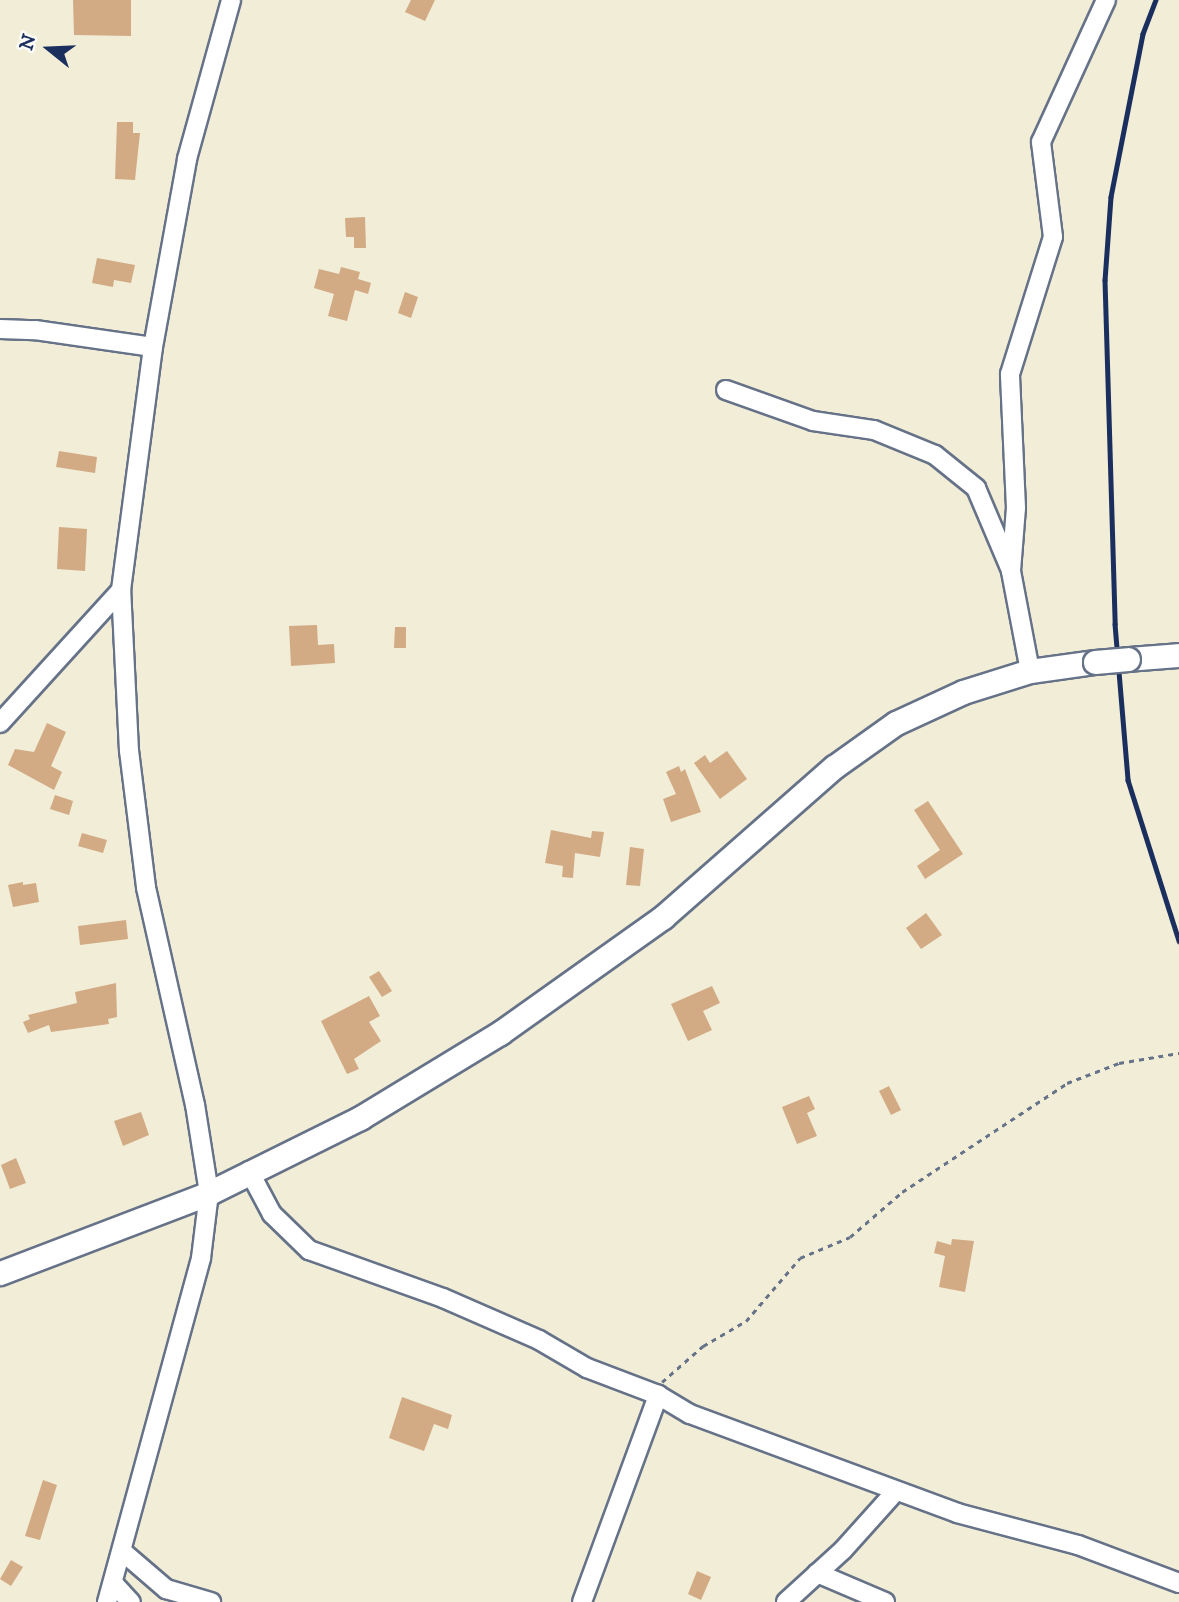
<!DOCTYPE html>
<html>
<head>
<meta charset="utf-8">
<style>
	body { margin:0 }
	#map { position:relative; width:1179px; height:1602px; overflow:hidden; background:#f1edd7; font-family:"IM FELL DW Pica",serif }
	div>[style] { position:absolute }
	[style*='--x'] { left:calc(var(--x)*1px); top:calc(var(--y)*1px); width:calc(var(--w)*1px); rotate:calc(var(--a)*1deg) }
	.building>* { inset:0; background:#d2ab85 }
	.path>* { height:2.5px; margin-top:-1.25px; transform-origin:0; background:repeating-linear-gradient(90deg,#667288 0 5px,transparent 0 10px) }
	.roads { filter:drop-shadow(2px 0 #667288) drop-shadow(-2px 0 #667288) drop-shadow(0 2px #667288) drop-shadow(0 -2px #667288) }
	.minor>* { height:18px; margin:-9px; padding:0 9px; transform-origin:9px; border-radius:9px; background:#fff }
	.major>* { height:23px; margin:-11.5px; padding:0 11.5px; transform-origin:11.5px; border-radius:11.5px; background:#fff }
	.rail>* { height:4.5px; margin:-2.25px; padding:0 2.25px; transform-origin:2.25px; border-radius:2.25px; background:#1b2f5e }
	.bridges { filter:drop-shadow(2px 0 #667288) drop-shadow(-2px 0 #667288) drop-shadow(0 2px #667288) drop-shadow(0 -2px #667288) }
	.major-bridge>* { height:23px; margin:-11.5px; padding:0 11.5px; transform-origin:11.5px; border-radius:11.5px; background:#fff }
	span { translate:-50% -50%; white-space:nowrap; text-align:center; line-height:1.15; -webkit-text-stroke:5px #fdfcf7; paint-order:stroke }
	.north { position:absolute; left:14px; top:14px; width:70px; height:70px; -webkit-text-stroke:5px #fdfcf7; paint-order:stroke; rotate:288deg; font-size:19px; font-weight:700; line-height:28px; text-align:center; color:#1b2f5e }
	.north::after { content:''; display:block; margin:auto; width:24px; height:32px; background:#1b2f5e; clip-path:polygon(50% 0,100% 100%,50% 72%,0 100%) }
</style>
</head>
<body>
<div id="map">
	<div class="building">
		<i style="clip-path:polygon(73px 0,131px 0,131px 36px,74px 35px)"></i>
		<i style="clip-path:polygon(411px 0,435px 0,425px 21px,405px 12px)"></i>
		<i style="clip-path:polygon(117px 122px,133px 122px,133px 133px,140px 133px,135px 180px,115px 179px)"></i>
		<i style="clip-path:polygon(365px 217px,366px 248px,354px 248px,354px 237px,346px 237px,345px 218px)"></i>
		<i style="clip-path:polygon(97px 258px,135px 265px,131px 283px,114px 280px,113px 287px,92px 283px)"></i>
		<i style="clip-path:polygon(341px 267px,360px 272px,358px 279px,371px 283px,368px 294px,355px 290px,347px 321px,328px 316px,334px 294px,314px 288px,319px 269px,339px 274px)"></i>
		<i style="clip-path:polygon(405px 292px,418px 297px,411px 318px,398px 313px)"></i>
		<i style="clip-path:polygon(59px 451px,97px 457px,95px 473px,56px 467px)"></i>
		<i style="clip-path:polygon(59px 527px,87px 529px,85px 571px,57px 569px)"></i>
		<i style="clip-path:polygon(317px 625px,318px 645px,334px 644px,335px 663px,291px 666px,289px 626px)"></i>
		<i style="clip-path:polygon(395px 627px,406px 627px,406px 648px,394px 648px)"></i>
		<i style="clip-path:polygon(47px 723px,66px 732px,51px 766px,62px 772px,54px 790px,8px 765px,15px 749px,34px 752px)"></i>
		<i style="clip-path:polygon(727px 751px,747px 779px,720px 799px,694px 763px,705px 755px,710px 763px)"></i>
		<i style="clip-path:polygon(679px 766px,681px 772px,685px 769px,701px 812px,671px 822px,663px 799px,676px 794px,666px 772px)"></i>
		<i style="clip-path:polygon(55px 795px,73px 801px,69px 815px,50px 809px)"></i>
		<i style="clip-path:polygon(928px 801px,963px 854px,925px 879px,917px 866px,940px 850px,914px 810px)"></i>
		<i style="clip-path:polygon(551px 830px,591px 838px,592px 831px,604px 832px,600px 857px,575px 853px,573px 878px,562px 877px,563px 866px,545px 863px)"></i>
		<i style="clip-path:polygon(82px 833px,107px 840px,103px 853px,78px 846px)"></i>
		<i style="clip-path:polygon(630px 847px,644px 849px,640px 886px,626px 885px)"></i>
		<i style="clip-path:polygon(23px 882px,23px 885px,36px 883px,39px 902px,13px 907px,8px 885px)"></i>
		<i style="clip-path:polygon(926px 913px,942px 935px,921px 949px,906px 928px)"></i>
		<i style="clip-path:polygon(126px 920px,128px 939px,80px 945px,78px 926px)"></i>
		<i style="clip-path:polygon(379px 971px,392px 991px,382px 997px,369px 977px)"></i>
		<i style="clip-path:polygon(116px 983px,117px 1017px,108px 1019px,109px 1024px,51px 1032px,49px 1025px,28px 1033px,23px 1022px,30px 1019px,28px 1015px,77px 1003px,75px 992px)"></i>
		<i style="clip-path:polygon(712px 986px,720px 1003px,703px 1011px,712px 1030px,688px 1041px,671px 1004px)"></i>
		<i style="clip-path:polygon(369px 996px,380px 1016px,369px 1022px,381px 1041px,354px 1059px,359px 1069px,347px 1074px,321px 1021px)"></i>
		<i style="clip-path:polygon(889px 1086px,901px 1110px,891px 1115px,879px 1091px)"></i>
		<i style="clip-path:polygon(809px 1096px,815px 1109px,807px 1113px,817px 1136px,797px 1144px,782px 1107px)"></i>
		<i style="clip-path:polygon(141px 1112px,149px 1135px,123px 1146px,114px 1121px)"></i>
		<i style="clip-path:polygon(16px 1158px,26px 1183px,10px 1189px,1px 1165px)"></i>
		<i style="clip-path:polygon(952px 1239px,974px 1241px,965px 1292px,939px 1287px,945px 1256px,934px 1253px,937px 1241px,951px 1245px)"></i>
		<i style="clip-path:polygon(402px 1397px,452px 1415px,448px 1429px,434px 1424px,424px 1451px,389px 1438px)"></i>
		<i style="clip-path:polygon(43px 1480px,57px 1485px,40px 1540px,25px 1536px)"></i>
		<i style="clip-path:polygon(11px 1560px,23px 1567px,11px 1586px,0 1579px)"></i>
		<i style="clip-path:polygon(697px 1571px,711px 1577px,701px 1600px,688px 1594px)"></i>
	</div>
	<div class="path">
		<i style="--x:662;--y:1382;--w:55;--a:-41.3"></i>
		<i style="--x:703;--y:1346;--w:50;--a:-30.2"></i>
		<i style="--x:746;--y:1321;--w:83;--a:-49.4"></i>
		<i style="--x:800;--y:1258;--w:54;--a:-22.8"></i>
		<i style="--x:850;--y:1237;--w:69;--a:-40.9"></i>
		<i style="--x:902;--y:1192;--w:198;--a:-33.4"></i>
		<i style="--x:1067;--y:1083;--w:56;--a:-21"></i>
		<i style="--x:1119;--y:1063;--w:61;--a:-9.5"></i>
	</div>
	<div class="roads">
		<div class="minor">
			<i style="--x:0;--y:329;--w:35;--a:2"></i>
			<i style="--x:35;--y:330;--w:119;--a:8.2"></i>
			<i style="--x:726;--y:390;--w:92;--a:19.6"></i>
			<i style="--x:813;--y:421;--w:62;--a:8.4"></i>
			<i style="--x:874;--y:430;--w:66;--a:22.3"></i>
			<i style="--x:935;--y:455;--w:53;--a:38.8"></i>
			<i style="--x:976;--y:488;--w:87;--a:67"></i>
			<i style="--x:1030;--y:671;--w:102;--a:-100.8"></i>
			<i style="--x:1011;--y:571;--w:63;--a:-85.5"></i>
			<i style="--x:1016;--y:508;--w:134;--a:-92.6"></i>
			<i style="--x:1010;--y:374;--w:144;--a:-72.6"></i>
			<i style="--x:1053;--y:237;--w:96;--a:-97.2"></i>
			<i style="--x:1041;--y:142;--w:156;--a:-65.4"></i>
			<i style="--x:0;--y:723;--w:180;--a:-47.7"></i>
			<i style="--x:249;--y:1171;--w:49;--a:61.9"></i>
			<i style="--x:272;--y:1214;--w:52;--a:44.2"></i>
			<i style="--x:309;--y:1250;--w:142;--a:19.7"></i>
			<i style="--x:443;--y:1298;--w:105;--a:23.6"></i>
			<i style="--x:539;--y:1340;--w:56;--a:30.3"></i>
			<i style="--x:587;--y:1368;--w:76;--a:20.8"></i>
			<i style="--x:658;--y:1395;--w:37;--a:31"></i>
			<i style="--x:690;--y:1414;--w:285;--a:20.3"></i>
			<i style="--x:957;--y:1513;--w:125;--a:14.8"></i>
			<i style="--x:1078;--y:1545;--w:108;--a:20.6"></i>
			<i style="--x:123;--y:1552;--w:57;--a:40.7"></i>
			<i style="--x:166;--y:1589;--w:47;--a:16.1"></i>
			<i style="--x:817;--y:1573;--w:74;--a:23.1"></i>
			<i style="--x:113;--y:1583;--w:26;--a:47"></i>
			<i style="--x:107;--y:1602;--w:357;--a:-74.7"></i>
			<i style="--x:201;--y:1258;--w:65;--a:-83"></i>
			<i style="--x:209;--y:1193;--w:89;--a:-99"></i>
			<i style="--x:195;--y:1105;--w:223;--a:-102.7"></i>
			<i style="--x:146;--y:887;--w:137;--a:-97.1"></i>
			<i style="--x:129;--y:751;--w:161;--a:-92.8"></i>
			<i style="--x:121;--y:590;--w:245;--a:-82.5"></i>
			<i style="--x:153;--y:347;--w:191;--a:-79.7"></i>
			<i style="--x:187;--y:159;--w:165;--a:-74.5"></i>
			<i style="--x:582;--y:1602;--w:221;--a:-69.8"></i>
			<i style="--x:786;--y:1602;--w:77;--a:-42.4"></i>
			<i style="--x:843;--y:1550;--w:79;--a:-48.1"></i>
		</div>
		<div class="major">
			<i style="--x:1128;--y:659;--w:51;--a:-4.5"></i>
			<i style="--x:0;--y:1273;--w:224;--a:-20.9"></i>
			<i style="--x:209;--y:1193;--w:169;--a:-26.4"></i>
			<i style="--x:360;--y:1118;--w:164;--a:-31.3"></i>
			<i style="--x:500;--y:1033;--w:200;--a:-35.4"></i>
			<i style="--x:663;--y:917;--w:227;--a:-41.3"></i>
			<i style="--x:834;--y:767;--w:76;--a:-35.4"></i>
			<i style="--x:896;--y:723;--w:74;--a:-24.8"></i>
			<i style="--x:963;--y:692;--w:70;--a:-17.4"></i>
			<i style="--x:1030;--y:671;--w:66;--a:-7.9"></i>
		</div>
	</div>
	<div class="rail">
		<i style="--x:1156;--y:0;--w:36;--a:111"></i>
		<i style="--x:1143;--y:34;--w:166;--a:101.1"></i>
		<i style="--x:1111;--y:197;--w:83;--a:94.1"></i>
		<i style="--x:1105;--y:280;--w:344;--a:88.3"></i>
		<i style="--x:1115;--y:624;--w:157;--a:85.2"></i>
		<i style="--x:1128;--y:780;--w:169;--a:72.4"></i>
	</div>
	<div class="bridges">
		<div class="major-bridge">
			<i style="--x:1095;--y:662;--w:33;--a:-5"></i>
		</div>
	</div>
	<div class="north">N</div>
</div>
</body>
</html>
